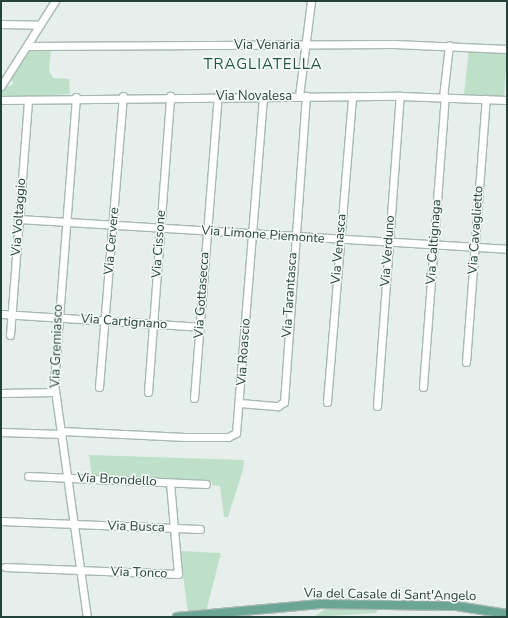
<!DOCTYPE html>
<html>
<head>
<meta charset="utf-8">
<style>
	body { margin:0 }
	#map { position:relative; width:508px; height:618px; overflow:hidden; background:#e6efeb; font-family:"Nunito Sans",sans-serif }
	div>[style] { position:absolute }
	[style*='--x'] { left:calc(var(--x)*1px); top:calc(var(--y)*1px); width:calc(var(--w)*1px); rotate:calc(var(--a)*1deg) }
	.green>* { inset:0; background:#bfe0c8 }
	.roads { filter:drop-shadow(1px 0 #a8b8b2) drop-shadow(-1px 0 #a8b8b2) drop-shadow(0 1px #a8b8b2) drop-shadow(0 -1px #a8b8b2) }
	.minor>* { height:7px; margin:-3.5px; padding:0 3.5px; transform-origin:3.5px; border-radius:3.5px; background:#fff }
	.major>* { height:8px; margin:-4px; padding:0 4px; transform-origin:4px; border-radius:4px; background:#6aa596 }
	span { translate:-50% -50%; white-space:nowrap; text-align:center; line-height:1.15; -webkit-text-stroke:3px #f7fbf9; paint-order:stroke }
	.street-label { font-size:13px; color:#24423a }
	.quarter-label { font-size:15px; color:#1f5548; letter-spacing:1px }
	.frame { position:absolute; inset:0; border:2px solid #24423a; pointer-events:none }
</style>
</head>
<body>
<div id="map">
	<div class="green">
		<i style="clip-path:polygon(51px 48px,49px 71px,53px 78px,69px 79px,70px 94px,1px 98px,1px 90px,13px 84px,11px 75px,27px 49px)"></i>
		<i style="clip-path:polygon(469px 48px,507px 50px,504px 97px,464px 95px)"></i>
		<i style="clip-path:polygon(89px 455px,244px 460px,243px 470px,228px 517px,224px 517px,220px 486px,212px 485px,212px 482px,92px 476px)"></i>
		<i style="clip-path:polygon(180px 551px,221px 553px,206px 612px,188px 614px)"></i>
		<i style="clip-path:polygon(326px 608px,380px 608px,376px 613px,314px 617px)"></i>
	</div>
	<div class="roads">
		<div class="minor">
			<i style="--x:1;--y:24;--w:39;--a:1"></i>
			<i style="--x:27;--y:46;--w:367;--a:-0.3"></i>
			<i style="--x:394;--y:44;--w:113;--a:2.5"></i>
			<i style="--x:1;--y:86;--w:101;--a:-57.6"></i>
			<i style="--x:299;--y:96;--w:96;--a:-82.8"></i>
			<i style="--x:76;--y:97;--w:287;--a:94.4"></i>
			<i style="--x:54;--y:383;--w:236;--a:82"></i>
			<i style="--x:443;--y:97;--w:52;--a:-83.4"></i>
			<i style="--x:1;--y:100;--w:399;--a:-0.6"></i>
			<i style="--x:400;--y:96;--w:107;--a:2.1"></i>
			<i style="--x:18;--y:219;--w:490;--a:3.5"></i>
			<i style="--x:1;--y:314;--w:199;--a:3.7"></i>
			<i style="--x:10;--y:335;--w:236;--a:-85.6"></i>
			<i style="--x:466;--y:362;--w:264;--a:-85.7"></i>
			<i style="--x:99;--y:387;--w:292;--a:-85.3"></i>
			<i style="--x:423;--y:387;--w:291;--a:-85.7"></i>
			<i style="--x:148;--y:392;--w:297;--a:-85.7"></i>
			<i style="--x:1;--y:393;--w:54;--a:-1.1"></i>
			<i style="--x:194;--y:398;--w:303;--a:-85.5"></i>
			<i style="--x:327;--y:402;--w:307;--a:-85.3"></i>
			<i style="--x:240;--y:403;--w:38;--a:5"></i>
			<i style="--x:278;--y:406;--w:7;--a:-34"></i>
			<i style="--x:284;--y:402;--w:307;--a:-85.9"></i>
			<i style="--x:377;--y:406;--w:311;--a:-85.8"></i>
			<i style="--x:62;--y:431;--w:123;--a:2.8"></i>
			<i style="--x:185;--y:437;--w:43;--a:0"></i>
			<i style="--x:228;--y:437;--w:9;--a:-27"></i>
			<i style="--x:236;--y:433;--w:338;--a:-85.4"></i>
			<i style="--x:1;--y:432;--w:61;--a:1.9"></i>
			<i style="--x:28;--y:476;--w:178;--a:2.6"></i>
			<i style="--x:1;--y:521;--w:199;--a:2.3"></i>
			<i style="--x:5;--y:567;--w:173;--a:2.3"></i>
			<i style="--x:178;--y:574;--w:91;--a:-95"></i>
		</div>
		<div class="major">
			<i style="--x:177;--y:617;--w:144;--a:-5.2"></i>
			<i style="--x:320;--y:604;--w:136;--a:0.8"></i>
			<i style="--x:456;--y:606;--w:52;--a:8.9"></i>
		</div>
	</div>
	<div class="street-label">
		<span style="left:267px;top:45px">Via Venaria</span>
		<span style="left:254px;top:96px">Via Novalesa</span>
		<span style="left:19px;top:217px;rotate:-86deg">Via Voltaggio</span>
		<span style="left:476px;top:230px;rotate:-86deg">Via Cavaglietto</span>
		<span style="left:263px;top:235px;rotate:4deg">Via Limone Piemonte</span>
		<span style="left:112px;top:241px;rotate:-85deg">Via Cervere</span>
		<span style="left:434px;top:242px;rotate:-86deg">Via Caltignaga</span>
		<span style="left:159px;top:244px;rotate:-86deg">Via Cissone</span>
		<span style="left:339px;top:249px;rotate:-85deg">Via Venasca</span>
		<span style="left:388px;top:251px;rotate:-86deg">Via Verduno</span>
		<span style="left:202px;top:295px;rotate:-86deg">Via Gottasecca</span>
		<span style="left:290px;top:295px;rotate:-86deg">Via Tarantasca</span>
		<span style="left:124px;top:322px;rotate:4deg">Via Cartignano</span>
		<span style="left:57px;top:346px;rotate:-88deg">Via Gremiasco</span>
		<span style="left:244px;top:352px;rotate:-86deg">Via Roascio</span>
		<span style="left:117px;top:480px;rotate:3deg">Via Brondello</span>
		<span style="left:136px;top:527px;rotate:2deg">Via Busca</span>
		<span style="left:139px;top:573px;rotate:2deg">Via Tonco</span>
		<span style="left:390px;top:595px;rotate:1deg">Via del Casale di Sant'Angelo</span>
	</div>
	<div class="quarter-label">
		<span style="left:263px;top:65px">TRAGLIATELLA</span>
	</div>
	<div class="frame"></div>
</div>
</body>
</html>
